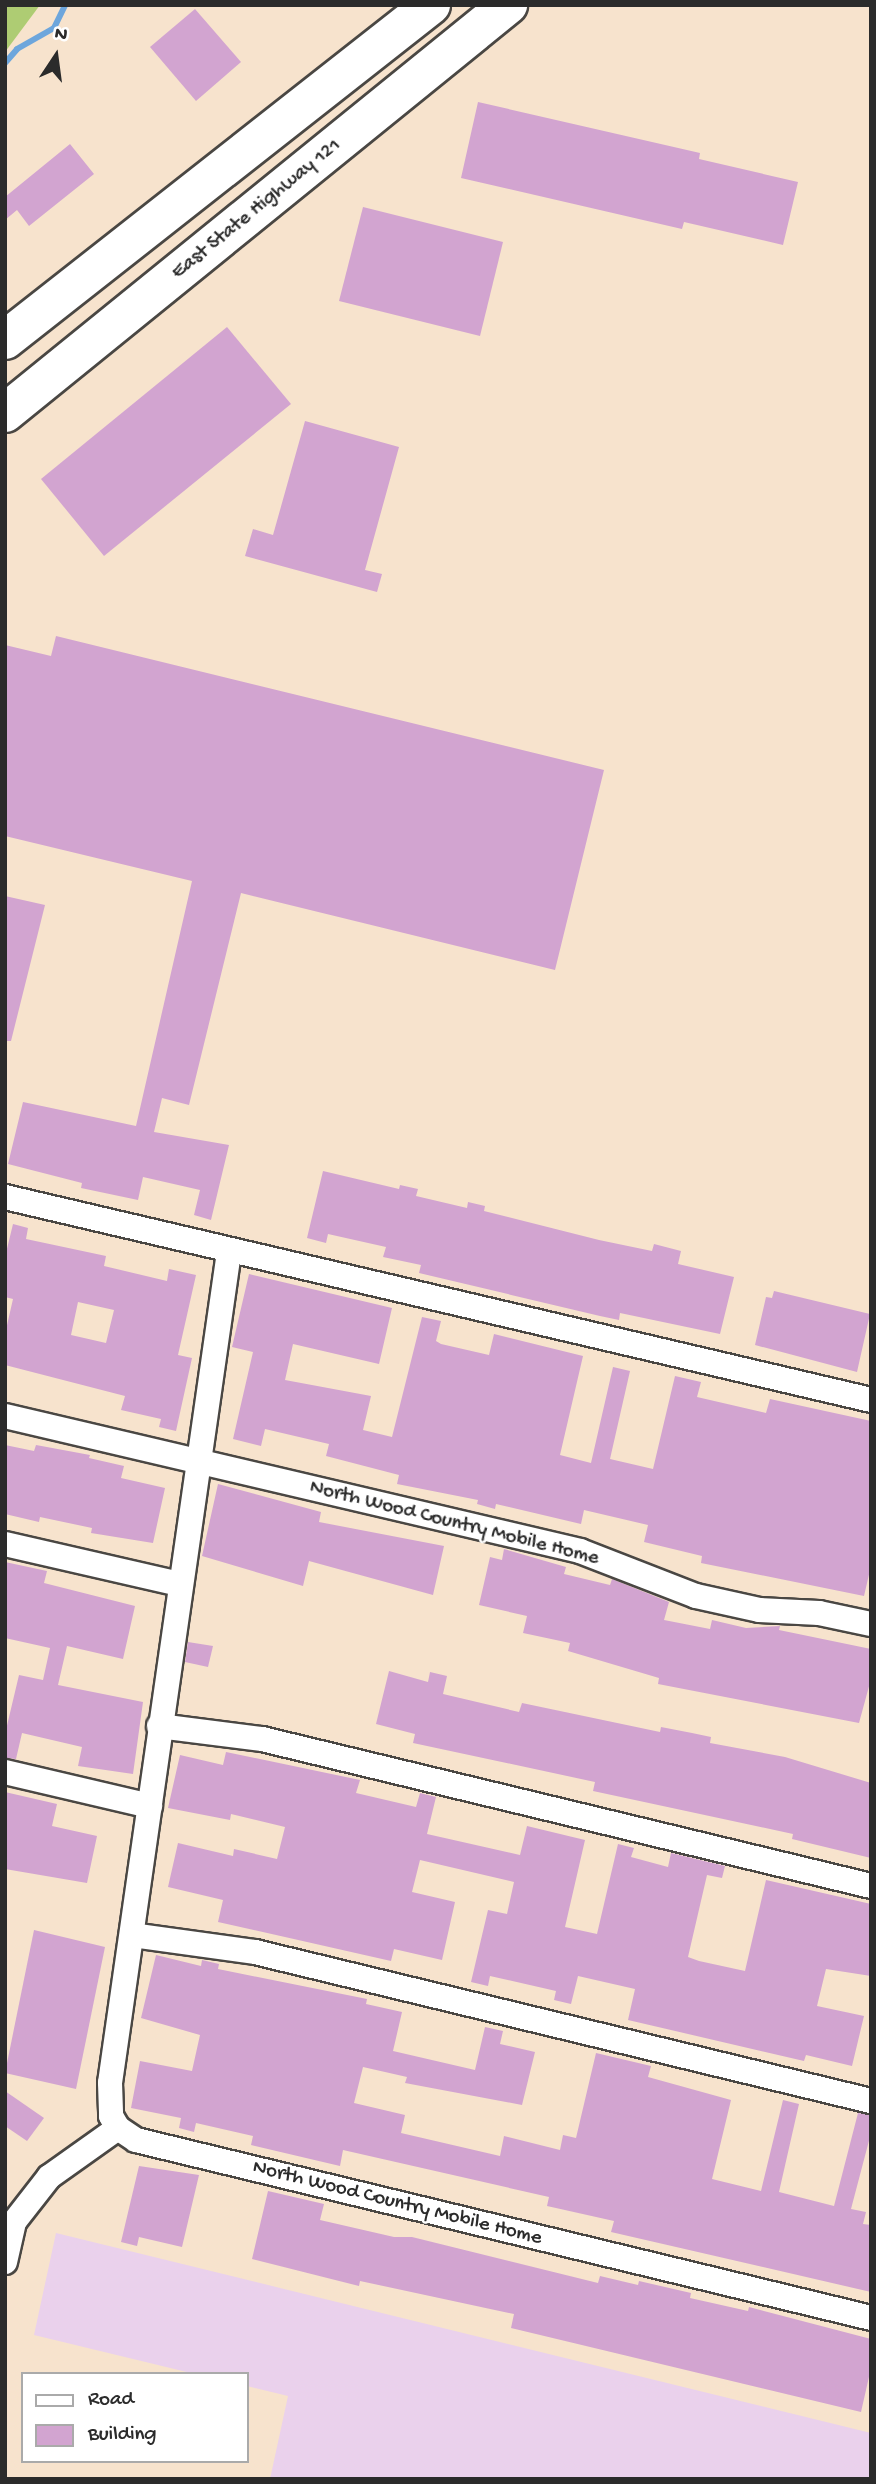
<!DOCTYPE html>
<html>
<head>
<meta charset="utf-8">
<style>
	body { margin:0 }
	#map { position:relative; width:876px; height:2484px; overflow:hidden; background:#f7e3cd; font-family:"Gochi Hand",sans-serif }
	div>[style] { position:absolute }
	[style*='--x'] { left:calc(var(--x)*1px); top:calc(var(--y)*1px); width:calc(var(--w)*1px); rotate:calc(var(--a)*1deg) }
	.built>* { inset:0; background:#ead1ec }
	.green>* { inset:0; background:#aecc73 }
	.stream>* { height:6px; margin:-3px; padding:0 3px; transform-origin:3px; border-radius:3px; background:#6da6dc }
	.building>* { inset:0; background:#d2a4d0 }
	.roads { filter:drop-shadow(2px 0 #4a4743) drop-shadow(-2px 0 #4a4743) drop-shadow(0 2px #4a4743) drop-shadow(0 -2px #4a4743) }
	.street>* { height:24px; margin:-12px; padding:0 12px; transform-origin:12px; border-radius:12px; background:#fff }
	.primary>* { height:38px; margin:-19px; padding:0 19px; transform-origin:19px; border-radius:19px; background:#fff }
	span { translate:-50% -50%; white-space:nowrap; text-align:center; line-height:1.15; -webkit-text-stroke:5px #fff; paint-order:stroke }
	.street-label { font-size:21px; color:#2b2b2b }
	.frame { position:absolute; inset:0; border:7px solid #2b2b2b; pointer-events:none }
	.legend { position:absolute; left:21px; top:2372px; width:228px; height:91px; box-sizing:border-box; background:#fff; border:2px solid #aaa; margin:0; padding:9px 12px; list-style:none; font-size:21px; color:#2b2b2b }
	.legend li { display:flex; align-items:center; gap:14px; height:35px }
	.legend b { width:35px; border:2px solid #aaa }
	.north { position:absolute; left:21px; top:21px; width:70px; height:70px; -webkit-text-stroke:5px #fff; paint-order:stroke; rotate:13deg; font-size:19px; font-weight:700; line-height:28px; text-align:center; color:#2b2b2b }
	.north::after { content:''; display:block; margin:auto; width:24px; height:32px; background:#2b2b2b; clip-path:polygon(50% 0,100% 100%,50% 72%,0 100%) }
</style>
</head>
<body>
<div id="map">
	<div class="built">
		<i style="clip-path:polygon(56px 2233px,871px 2433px,871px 2479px,270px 2479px,288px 2396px,247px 2386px,247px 2374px,195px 2374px,34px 2335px)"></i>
	</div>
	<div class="green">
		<i style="clip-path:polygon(5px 5px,40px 5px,5px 52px)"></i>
	</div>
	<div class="stream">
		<i style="--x:5;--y:63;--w:18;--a:-49"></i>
		<i style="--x:17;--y:49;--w:43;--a:-29.6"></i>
		<i style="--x:54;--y:28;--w:25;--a:-64"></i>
	</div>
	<div class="building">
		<i style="clip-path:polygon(195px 9px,241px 62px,196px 101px,150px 47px)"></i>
		<i style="clip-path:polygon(478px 102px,700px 153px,699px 159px,798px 182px,783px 245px,684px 222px,682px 229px,461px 178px)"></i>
		<i style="clip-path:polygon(70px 144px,94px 174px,29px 226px,17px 210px,5px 220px,5px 197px)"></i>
		<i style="clip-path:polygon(363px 207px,503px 242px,480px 336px,339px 301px)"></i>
		<i style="clip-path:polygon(227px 327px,291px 404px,104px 556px,41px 479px)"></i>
		<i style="clip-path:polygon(305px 421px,399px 447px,365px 570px,382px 574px,377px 592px,245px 556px,253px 529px,273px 535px)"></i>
		<i style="clip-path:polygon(56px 636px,604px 770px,555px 970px,241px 893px,189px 1105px,162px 1098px,154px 1132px,229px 1145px,211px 1220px,194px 1215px,200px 1190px,143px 1177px,138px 1200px,81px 1188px,82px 1183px,8px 1164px,23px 1102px,136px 1126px,192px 881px,5px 836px,5px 645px,51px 656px)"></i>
		<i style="clip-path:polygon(5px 896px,45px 905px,11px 1041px,5px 1041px)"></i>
		<i style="clip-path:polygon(323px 1171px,399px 1189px,400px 1185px,418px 1189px,416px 1196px,467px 1208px,468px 1202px,485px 1206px,484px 1211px,599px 1240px,652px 1251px,654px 1244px,681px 1251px,678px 1264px,734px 1277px,720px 1334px,620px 1313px,619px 1320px,600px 1316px,419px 1273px,421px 1265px,383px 1257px,386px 1247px,328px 1234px,326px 1243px,307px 1238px)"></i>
		<i style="clip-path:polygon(evenodd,13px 1224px,28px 1228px,26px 1239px,106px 1256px,104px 1266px,167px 1281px,169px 1269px,196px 1275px,178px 1355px,192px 1358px,176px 1431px,159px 1427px,161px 1419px,121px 1410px,125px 1396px,5px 1365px,5px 1334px,13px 1299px,5px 1297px,5px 1257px,13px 1224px,78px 1302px,114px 1310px,106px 1343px,71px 1335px,78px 1302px)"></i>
		<i style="clip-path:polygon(249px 1274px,392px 1308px,379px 1364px,293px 1344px,285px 1380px,371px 1396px,363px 1430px,392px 1437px,422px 1317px,441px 1321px,436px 1341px,441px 1344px,489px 1355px,494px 1334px,583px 1356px,560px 1455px,591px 1463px,613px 1367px,630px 1371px,610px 1459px,653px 1469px,675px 1376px,701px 1382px,697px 1397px,766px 1413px,770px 1399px,871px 1421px,871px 1566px,864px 1596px,701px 1563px,702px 1556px,644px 1542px,648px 1525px,584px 1510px,581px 1524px,496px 1504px,495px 1509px,477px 1504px,478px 1500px,397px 1484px,399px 1475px,326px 1456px,329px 1444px,265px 1429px,261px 1446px,233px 1439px,253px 1352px,232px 1347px)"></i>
		<i style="clip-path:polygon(774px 1291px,870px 1314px,857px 1372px,755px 1345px,766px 1297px,772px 1298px)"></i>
		<i style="clip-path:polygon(5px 1445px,34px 1451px,36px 1445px,90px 1455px,89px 1458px,124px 1466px,121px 1478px,165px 1488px,153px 1543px,91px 1533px,92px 1528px,40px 1517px,39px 1522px,5px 1514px)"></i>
		<i style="clip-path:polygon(218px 1484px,321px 1512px,319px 1522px,444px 1546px,433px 1595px,309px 1561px,303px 1586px,202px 1556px)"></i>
		<i style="clip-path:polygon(504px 1549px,566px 1567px,564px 1574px,610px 1585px,612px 1579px,669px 1602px,664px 1620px,710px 1629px,712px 1620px,746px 1628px,780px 1626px,779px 1630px,871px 1649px,871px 1679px,859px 1723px,658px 1684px,659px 1678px,568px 1651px,570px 1643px,523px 1633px,527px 1616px,479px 1605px,490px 1557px,502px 1560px)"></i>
		<i style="clip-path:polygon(5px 1562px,47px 1571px,44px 1583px,135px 1606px,123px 1659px,67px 1646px,58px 1685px,143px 1702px,133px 1774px,78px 1766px,82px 1747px,22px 1733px,16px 1759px,5px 1758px,5px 1734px,19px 1675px,43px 1680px,50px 1648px,5px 1638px)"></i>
		<i style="clip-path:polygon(188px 1642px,213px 1646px,208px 1667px,185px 1662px)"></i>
		<i style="clip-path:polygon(389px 1671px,428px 1682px,430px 1672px,447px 1676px,443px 1694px,519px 1712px,522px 1703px,660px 1732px,661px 1727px,692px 1733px,711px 1737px,710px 1743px,785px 1757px,871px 1783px,871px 1858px,792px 1839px,793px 1834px,593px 1791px,595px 1782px,413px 1743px,415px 1734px,376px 1724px)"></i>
		<i style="clip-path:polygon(226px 1752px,360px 1780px,356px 1793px,416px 1807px,420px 1793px,436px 1797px,427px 1834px,520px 1855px,527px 1826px,585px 1840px,565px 1927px,597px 1934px,618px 1844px,634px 1848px,631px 1857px,668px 1867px,671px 1853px,725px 1866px,722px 1878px,707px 1875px,688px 1957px,699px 1961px,745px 1971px,766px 1880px,871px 1904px,871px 1976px,826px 1969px,817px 2006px,864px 2016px,852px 2066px,806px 2055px,804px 2061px,628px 2020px,635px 1989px,578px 1976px,571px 2004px,554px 2000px,556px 1991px,490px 1976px,488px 1986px,471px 1982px,488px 1910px,507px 1914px,514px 1882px,420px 1860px,412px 1892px,455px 1902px,442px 1960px,394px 1949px,391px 1961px,218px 1922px,223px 1900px,168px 1887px,178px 1843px,233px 1856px,234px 1849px,277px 1859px,285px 1827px,231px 1814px,230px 1820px,168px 1808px,180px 1755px,223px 1765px)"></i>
		<i style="clip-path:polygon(5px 1792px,57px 1804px,52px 1826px,97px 1836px,87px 1883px,5px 1869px)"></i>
		<i style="clip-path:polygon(34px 1930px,105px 1947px,76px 2089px,5px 2073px)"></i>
		<i style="clip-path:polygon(156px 1955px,201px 1966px,202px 1960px,219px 1964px,218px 1969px,367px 1999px,366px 2004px,402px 2012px,393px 2051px,475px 2070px,485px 2027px,503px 2031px,500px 2044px,535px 2052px,522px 2105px,405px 2083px,407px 2077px,363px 2067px,354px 2103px,405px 2115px,401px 2133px,500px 2156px,504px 2136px,560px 2150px,563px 2135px,576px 2138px,596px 2053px,651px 2066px,648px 2077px,731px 2100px,712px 2179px,761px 2191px,783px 2100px,799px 2104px,779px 2192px,834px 2206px,858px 2113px,871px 2115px,871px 2133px,851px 2209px,866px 2212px,863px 2224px,871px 2225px,871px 2292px,611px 2232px,614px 2221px,547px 2206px,549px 2197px,343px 2150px,340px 2166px,251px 2145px,253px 2136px,196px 2123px,194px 2132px,179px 2128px,181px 2118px,131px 2108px,140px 2061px,192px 2071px,200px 2035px,141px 2018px)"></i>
		<i style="clip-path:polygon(5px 2091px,44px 2118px,27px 2141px,5px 2126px)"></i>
		<i style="clip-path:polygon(139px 2166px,199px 2175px,182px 2247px,139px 2237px,137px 2246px,121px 2242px)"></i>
		<i style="clip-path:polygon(268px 2191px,324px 2204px,320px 2220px,394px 2237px,412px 2237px,598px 2283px,600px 2276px,638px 2285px,639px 2281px,691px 2293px,690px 2298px,748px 2311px,749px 2307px,871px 2339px,871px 2368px,861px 2412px,511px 2328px,514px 2314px,360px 2281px,359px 2286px,252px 2259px)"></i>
	</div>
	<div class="roads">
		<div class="street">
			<i style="--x:5;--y:1197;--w:889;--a:13.19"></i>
			<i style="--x:229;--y:1252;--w:839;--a:98.15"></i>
			<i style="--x:110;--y:2083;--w:33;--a:88"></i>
			<i style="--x:111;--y:2116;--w:14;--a:60"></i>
			<i style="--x:118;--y:2128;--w:22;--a:34"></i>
			<i style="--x:136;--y:2140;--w:756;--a:13.61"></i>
			<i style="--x:5;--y:1416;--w:591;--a:13.21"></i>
			<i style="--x:580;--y:1551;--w:124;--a:21.2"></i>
			<i style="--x:696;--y:1596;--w:65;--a:12.5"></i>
			<i style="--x:759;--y:1610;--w:60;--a:2.9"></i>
			<i style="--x:819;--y:1613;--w:53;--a:11.9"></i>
			<i style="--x:5;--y:1544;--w:180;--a:12.9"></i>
			<i style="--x:159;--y:1726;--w:104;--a:7.2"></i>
			<i style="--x:262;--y:1739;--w:626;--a:13.57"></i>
			<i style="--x:5;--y:1772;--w:149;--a:13.2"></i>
			<i style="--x:132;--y:1935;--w:124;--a:7.9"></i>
			<i style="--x:255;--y:1952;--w:634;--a:13.6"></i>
			<i style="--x:5;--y:2262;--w:41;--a:-77.3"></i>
			<i style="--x:14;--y:2222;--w:57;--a:-52.1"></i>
			<i style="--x:49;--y:2177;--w:85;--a:-35.4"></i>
		</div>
		<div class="primary">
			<i style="--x:5;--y:340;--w:542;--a:-38.18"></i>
			<i style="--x:5;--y:413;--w:648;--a:-39.05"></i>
		</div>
	</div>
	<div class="street-label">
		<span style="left:257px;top:210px;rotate:-39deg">East State Highway 121</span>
		<span style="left:454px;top:1524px;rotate:14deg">North Wood Country Mobile Home</span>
		<span style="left:397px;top:2204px;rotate:14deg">North Wood Country Mobile Home</span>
	</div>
	<div class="frame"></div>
	<ul class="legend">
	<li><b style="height:9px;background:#fff"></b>Road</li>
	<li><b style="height:19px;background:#d2a4d0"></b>Building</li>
	</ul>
	<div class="north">N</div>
</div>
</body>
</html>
